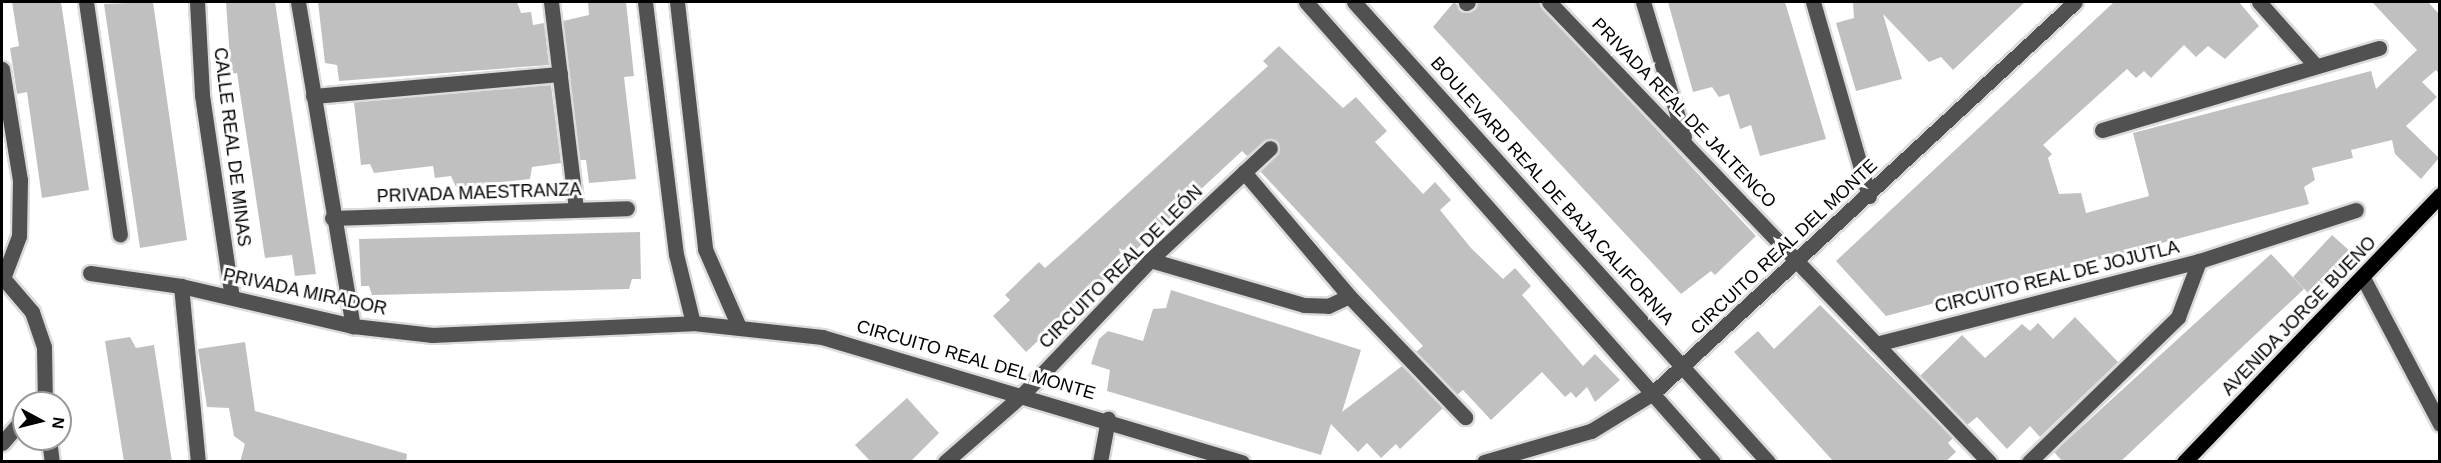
<!DOCTYPE html>
<html>
<head>
<meta charset="utf-8">
<style>
	body { margin:0 }
	#map { position:relative; width:2441px; height:463px; overflow:hidden; background:#fff; font-family:Helvetica,sans-serif }
	div>[style] { position:absolute }
	[style*='--x'] { left:calc(var(--x)*1px); top:calc(var(--y)*1px); width:calc(var(--w)*1px); rotate:calc(var(--a)*1deg) }
	.building>* { inset:0; background:#c0c0c0 }
	.roads { filter:drop-shadow(2px 0 #dbdbdb) drop-shadow(-2px 0 #dbdbdb) drop-shadow(0 2px #dbdbdb) drop-shadow(0 -2px #dbdbdb) }
	.minor>* { height:15px; margin:-7.5px; padding:0 7.5px; transform-origin:7.5px; border-radius:7.5px; background:#515151 }
	.major>* { height:15px; margin:-7.5px; padding:0 7.5px; transform-origin:7.5px; border-radius:7.5px; background:#000 }
	span { translate:-50% -50%; white-space:nowrap; text-align:center; line-height:1.15; -webkit-text-stroke:6px #fff; paint-order:stroke }
	.street-label { font-size:18px; color:#000 }
	.frame { position:absolute; inset:0; border:3px solid #000; pointer-events:none }
	.north { position:absolute; left:12px; top:391px; width:60px; height:60px; box-sizing:border-box; background:#fff; border:2px solid #999; border-radius:50%; rotate:97deg; font-size:16px; font-weight:700; line-height:24px; text-align:center; color:#000 }
	.north::after { content:''; display:block; margin:auto; width:21px; height:27px; background:#000; clip-path:polygon(50% 0,100% 100%,50% 72%,0 100%) }
</style>
</head>
<body>
<div id="map">
	<div class="building">
		<i style="clip-path:polygon(12px 2px,61px 2px,89px 190px,42px 198px,27px 92px,17px 94px,10px 48px,19px 46px)"></i>
		<i style="clip-path:polygon(153px 2px,187px 240px,140px 248px,104px 4px)"></i>
		<i style="clip-path:polygon(226px 2px,275px 2px,316px 274px,295px 276px,292px 255px,265px 258px,237px 73px,231px 74px)"></i>
		<i style="clip-path:polygon(318px 2px,517px 2px,521px 13px,531px 12px,533px 25px,544px 23px,549px 65px,339px 81px,337px 65px,325px 63px)"></i>
		<i style="clip-path:polygon(588px 2px,626px 2px,634px 76px,624px 77px,636px 179px,589px 183px,586px 160px,580px 160px,563px 21px,589px 15px)"></i>
		<i style="clip-path:polygon(1454px 2px,1466px 13px,1478px 2px,1538px 2px,1756px 236px,1715px 275px,1711px 271px,1681px 294px,1433px 27px)"></i>
		<i style="clip-path:polygon(1668px 2px,1785px 2px,1826px 139px,1760px 156px,1751px 125px,1740px 129px,1729px 94px,1719px 97px,1712px 87px,1693px 92px)"></i>
		<i style="clip-path:polygon(1853px 2px,2025px 2px,1953px 70px,1941px 57px,1929px 62px,1883px 14px,1902px 79px,1856px 91px,1836px 23px,1854px 18px)"></i>
		<i style="clip-path:polygon(2114px 2px,2239px 2px,2259px 26px,2225px 59px,2208px 46px,2196px 57px,2184px 45px,2151px 78px,2144px 71px,2136px 78px,2127px 69px,2043px 145px,2052px 154px,2048px 158px,2059px 194px,2081px 193px,2086px 213px,2149px 196px,2133px 133px,2371px 71px,2376px 89px,2417px 50px,2372px 2px,2428px 2px,2439px 14px,2439px 74px,2436px 70px,2422px 82px,2437px 97px,2406px 126px,2439px 158px,2421px 179px,2395px 154px,2392px 140px,2351px 150px,2353px 158px,2312px 168px,2315px 180px,2304px 187px,2309px 204px,1886px 316px,1836px 261px)"></i>
		<i style="clip-path:polygon(1279px 46px,1343px 108px,1356px 97px,1387px 131px,1375px 142px,1423px 194px,1435px 182px,1451px 200px,1440px 210px,1471px 248px,1503px 279px,1515px 268px,1531px 286px,1522px 295px,1583px 366px,1595px 354px,1620px 380px,1595px 402px,1587px 387px,1576px 398px,1571px 392px,1565px 397px,1542px 372px,1491px 420px,1463px 390px,1457px 395px,1416px 352px,1423px 346px,1260px 171px,1279px 151px,1272px 139px,1247px 156px,1242px 151px,1026px 352px,993px 316px,1010px 300px,1005px 295px,1039px 262px,1045px 268px,1062px 253px,1268px 66px,1263px 61px)"></i>
		<i style="clip-path:polygon(551px 85px,561px 163px,532px 167px,530px 179px,456px 187px,451px 176px,435px 178px,433px 166px,374px 173px,370px 164px,361px 165px,354px 102px)"></i>
		<i style="clip-path:polygon(640px 232px,641px 279px,632px 279px,629px 289px,372px 295px,369px 286px,361px 286px,359px 239px)"></i>
		<i style="clip-path:polygon(2332px 235px,2352px 253px,2311px 296px,2293px 277px)"></i>
		<i style="clip-path:polygon(2271px 254px,2304px 289px,2120px 462px,2063px 462px,2054px 452px)"></i>
		<i style="clip-path:polygon(1171px 290px,1361px 350px,1342px 412px,1402px 366px,1443px 408px,1400px 449px,1396px 444px,1381px 458px,1367px 443px,1358px 452px,1331px 424px,1321px 455px,1107px 391px,1110px 370px,1091px 364px,1099px 339px,1108px 331px,1143px 341px,1153px 309px,1166px 308px)"></i>
		<i style="clip-path:polygon(1820px 305px,1953px 438px,1948px 443px,1956px 452px,1945px 462px,1834px 462px,1734px 352px,1758px 331px,1774px 349px)"></i>
		<i style="clip-path:polygon(2075px 317px,2118px 362px,2040px 437px,2030px 426px,2007px 449px,1977px 417px,1967px 425px,1920px 376px,1962px 335px,1985px 358px,2022px 324px,2030px 331px,2038px 323px,2053px 339px)"></i>
		<i style="clip-path:polygon(130px 337px,136px 348px,154px 345px,172px 462px,124px 462px,105px 341px)"></i>
		<i style="clip-path:polygon(245px 342px,255px 411px,407px 454px,406px 462px,240px 462px,245px 444px,234px 436px,229px 408px,207px 407px,198px 349px)"></i>
		<i style="clip-path:polygon(907px 398px,939px 433px,910px 462px,871px 462px,855px 445px)"></i>
	</div>
	<div class="roads">
		<div class="minor">
			<i style="--x:86;--y:2;--w:235;--a:81.7"></i>
			<i style="--x:197;--y:2;--w:93;--a:86.9"></i>
			<i style="--x:202;--y:95;--w:204;--a:81.6"></i>
			<i style="--x:298;--y:2;--w:329;--a:80.4"></i>
			<i style="--x:551;--y:2;--w:209;--a:83.1"></i>
			<i style="--x:645;--y:2;--w:254;--a:83"></i>
			<i style="--x:676;--y:254;--w:71;--a:76.2"></i>
			<i style="--x:677;--y:2;--w:249;--a:83.5"></i>
			<i style="--x:705;--y:249;--w:85;--a:66.4"></i>
			<i style="--x:1306;--y:2;--w:614;--a:48.5"></i>
			<i style="--x:1354;--y:2;--w:619;--a:48.01"></i>
			<i style="--x:1549;--y:2;--w:637;--a:46.27"></i>
			<i style="--x:1643;--y:2;--w:141;--a:73.1"></i>
			<i style="--x:1813;--y:2;--w:202;--a:73.9"></i>
			<i style="--x:2259;--y:2;--w:83;--a:48.4"></i>
			<i style="--x:1466;--y:3;--w:2;--a:-27"></i>
			<i style="--x:2;--y:69;--w:112;--a:80.8"></i>
			<i style="--x:20;--y:180;--w:56;--a:91"></i>
			<i style="--x:19;--y:236;--w:48;--a:110.7"></i>
			<i style="--x:313;--y:96;--w:248;--a:-5.1"></i>
			<i style="--x:2102;--y:130;--w:289;--a:-16.5"></i>
			<i style="--x:1244;--y:172;--w:162;--a:49.7"></i>
			<i style="--x:1349;--y:296;--w:168;--a:46.2"></i>
			<i style="--x:332;--y:218;--w:295;--a:-1.9"></i>
			<i style="--x:1150;--y:260;--w:160;--a:16.3"></i>
			<i style="--x:1304;--y:305;--w:24;--a:2"></i>
			<i style="--x:1328;--y:306;--w:23;--a:-25"></i>
			<i style="--x:90;--y:273;--w:92;--a:8.1"></i>
			<i style="--x:181;--y:286;--w:177;--a:13.1"></i>
			<i style="--x:353;--y:326;--w:80;--a:6.5"></i>
			<i style="--x:432;--y:335;--w:261;--a:-2.6"></i>
			<i style="--x:693;--y:323;--w:130;--a:6.2"></i>
			<i style="--x:822;--y:337;--w:438;--a:16.6"></i>
			<i style="--x:3;--y:278;--w:45;--a:49.5"></i>
			<i style="--x:32;--y:312;--w:37;--a:71"></i>
			<i style="--x:44;--y:347;--w:56;--a:89"></i>
			<i style="--x:2363;--y:278;--w:165;--a:62.2"></i>
			<i style="--x:181;--y:286;--w:177;--a:84.5"></i>
			<i style="--x:1876;--y:344;--w:333;--a:-14.4"></i>
			<i style="--x:2199;--y:261;--w:165;--a:-18"></i>
			<i style="--x:49;--y:439;--w:23;--a:83"></i>
			<i style="--x:2;--y:443;--w:33;--a:-49"></i>
			<i style="--x:945;--y:462;--w:103;--a:-41.1"></i>
			<i style="--x:1023;--y:394;--w:185;--a:-46.5"></i>
			<i style="--x:1150;--y:260;--w:164;--a:-43"></i>
			<i style="--x:1100;--y:462;--w:44;--a:-79.5"></i>
			<i style="--x:1484;--y:462;--w:111;--a:-16.2"></i>
			<i style="--x:1591;--y:431;--w:73;--a:-31.5"></i>
			<i style="--x:1653;--y:393;--w:575;--a:-42.82"></i>
			<i style="--x:2029;--y:462;--w:208;--a:-44.2"></i>
			<i style="--x:2178;--y:317;--w:60;--a:-69.4"></i>
		</div>
		<div class="major">
			<i style="--x:2184;--y:462;--w:370;--a:-46.2"></i>
		</div>
	</div>
	<div class="street-label">
		<span style="left:1684px;top:113px;rotate:46deg">PRIVADA REAL DE JALTENCO</span>
		<span style="left:232px;top:147px;rotate:83deg">CALLE REAL DE MINAS</span>
		<span style="left:1552px;top:191px;rotate:48deg">BOULEVARD REAL DE BAJA CALIFORNIA</span>
		<span style="left:479px;top:193px;rotate:-2deg">PRIVADA MAESTRANZA</span>
		<span style="left:1784px;top:247px;rotate:-43deg">CIRCUITO REAL DEL MONTE</span>
		<span style="left:1121px;top:267px;rotate:-45deg">CIRCUITO REAL DE LEÓN</span>
		<span style="left:2057px;top:277px;rotate:-14deg">CIRCUITO REAL DE JOJUTLA</span>
		<span style="left:305px;top:292px;rotate:12deg">PRIVADA MIRADOR</span>
		<span style="left:2299px;top:316px;rotate:-46deg">AVENIDA JORGE BUENO</span>
		<span style="left:976px;top:360px;rotate:16deg">CIRCUITO REAL DEL MONTE</span>
	</div>
	<div class="frame"></div>
	<div class="north">N</div>
</div>
</body>
</html>
